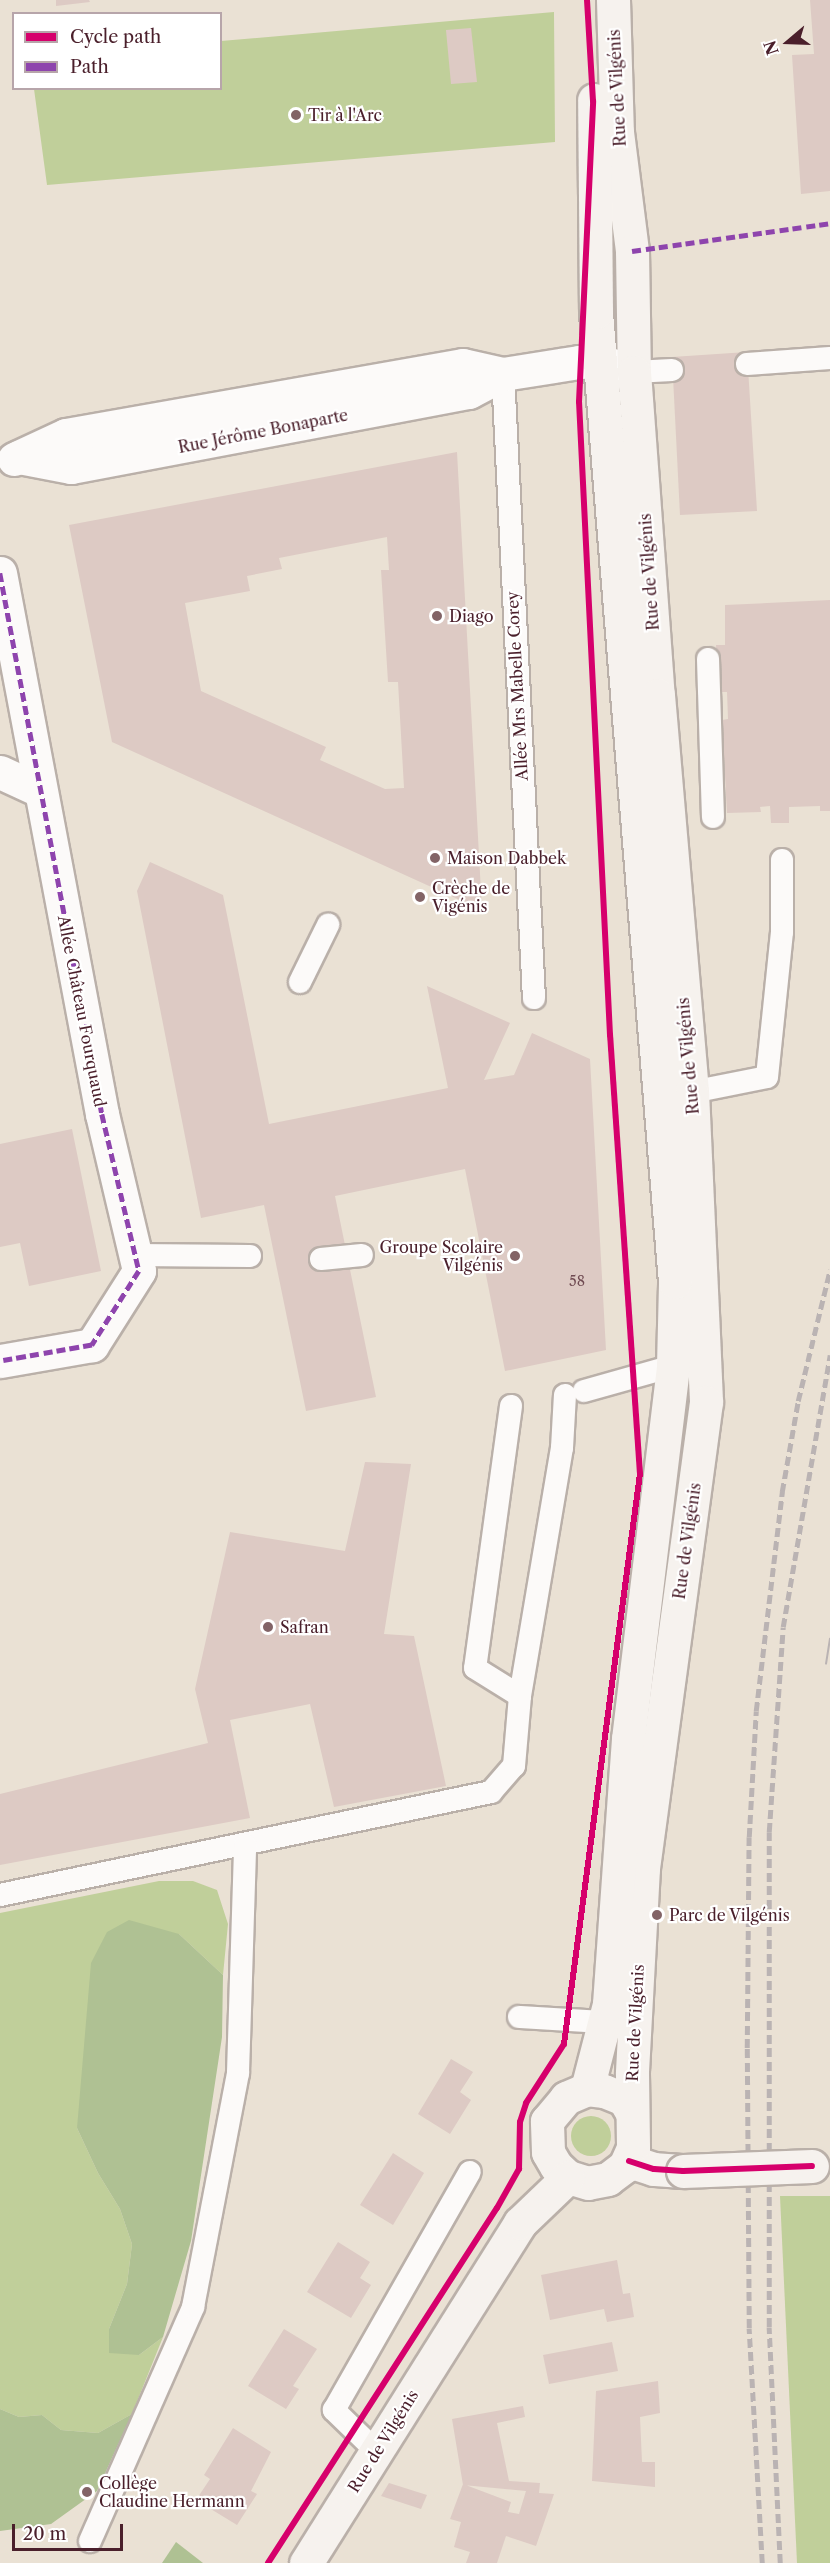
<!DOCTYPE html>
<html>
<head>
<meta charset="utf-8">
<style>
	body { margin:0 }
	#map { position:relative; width:830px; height:2563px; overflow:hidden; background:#eae1d4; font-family:"Libre Caslon Text",serif }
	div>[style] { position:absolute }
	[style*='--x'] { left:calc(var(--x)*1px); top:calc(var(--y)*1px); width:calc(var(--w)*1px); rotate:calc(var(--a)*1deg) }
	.green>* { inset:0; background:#c0cf9a }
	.round { border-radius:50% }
	.forest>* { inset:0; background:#afc193 }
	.building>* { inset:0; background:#ddcac4 }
	.roads { filter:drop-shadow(2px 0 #bab0a9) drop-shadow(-2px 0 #bab0a9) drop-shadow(0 2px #bab0a9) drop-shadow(0 -2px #bab0a9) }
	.lane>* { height:22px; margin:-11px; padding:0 11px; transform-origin:11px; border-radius:11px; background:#fcfaf9 }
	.street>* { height:33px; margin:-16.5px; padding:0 16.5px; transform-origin:16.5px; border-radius:16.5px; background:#fcfaf9 }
	.secondary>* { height:33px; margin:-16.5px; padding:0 16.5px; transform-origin:16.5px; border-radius:16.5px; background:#f6f2ee }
	.tram>* { height:1.5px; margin:-0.75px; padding:0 0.75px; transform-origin:0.75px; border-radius:0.75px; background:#bab3b3 }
	.rail>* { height:4.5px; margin-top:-2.25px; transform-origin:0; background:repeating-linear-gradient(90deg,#bab3b3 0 9px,transparent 0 13.5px) }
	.bridges { filter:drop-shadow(2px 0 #bab0a9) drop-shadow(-2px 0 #bab0a9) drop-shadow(0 2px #bab0a9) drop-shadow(0 -2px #bab0a9) }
	.secondary-bridge>* { height:33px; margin:-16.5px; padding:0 16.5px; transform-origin:16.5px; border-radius:16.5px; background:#f6f2ee }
	.quiet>* { height:4.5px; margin-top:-2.25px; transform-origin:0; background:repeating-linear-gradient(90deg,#8e44ad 0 9px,transparent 0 13.5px) }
	.cycleway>* { height:6px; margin:-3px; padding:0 3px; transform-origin:3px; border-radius:3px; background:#d6006c }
	.dots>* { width:16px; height:16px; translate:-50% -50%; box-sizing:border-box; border:3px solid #fff; border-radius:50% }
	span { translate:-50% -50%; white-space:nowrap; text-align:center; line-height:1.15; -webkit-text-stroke:4.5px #fff; paint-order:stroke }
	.number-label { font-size:14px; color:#704b52 }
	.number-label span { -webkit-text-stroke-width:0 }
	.street-label { font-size:16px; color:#4a1f2b }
	.poi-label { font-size:16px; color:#4a1f2b }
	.left { translate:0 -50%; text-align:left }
	.right { translate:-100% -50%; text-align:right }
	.legend { position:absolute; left:12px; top:12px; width:210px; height:78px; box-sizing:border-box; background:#fff; border:2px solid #b7a5aa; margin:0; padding:8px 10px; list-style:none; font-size:18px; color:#4a1f2b }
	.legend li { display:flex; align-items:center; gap:12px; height:30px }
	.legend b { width:30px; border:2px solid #b7a5aa }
	.north { position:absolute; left:758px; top:12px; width:60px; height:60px; -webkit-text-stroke:4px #fff; paint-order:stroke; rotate:251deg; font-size:16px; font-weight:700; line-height:24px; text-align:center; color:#4a1f2b }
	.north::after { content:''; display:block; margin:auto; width:21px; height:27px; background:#4a1f2b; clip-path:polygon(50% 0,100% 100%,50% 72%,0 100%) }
	.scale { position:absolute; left:12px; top:2524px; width:111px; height:27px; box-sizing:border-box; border:3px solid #4a1f2b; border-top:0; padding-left:8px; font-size:18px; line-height:21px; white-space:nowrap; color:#4a1f2b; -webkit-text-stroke:4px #fff; paint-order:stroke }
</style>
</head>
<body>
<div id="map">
	<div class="green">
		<i style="clip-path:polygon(554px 12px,555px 142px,47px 185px,34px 89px,220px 88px,221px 41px)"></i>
		<i style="clip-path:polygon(159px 1881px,193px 1881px,217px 1890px,228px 1924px,223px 1975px,179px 1934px,77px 2128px,98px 2173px,120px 2209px,132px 2244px,127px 2284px,109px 2329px,139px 2355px,163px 2337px,132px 2414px,98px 2433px,61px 2430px,42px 2415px,19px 2417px,0 2409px,0 1913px)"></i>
		<i class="round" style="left:571px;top:2116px;width:40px;height:40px"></i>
		<i style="clip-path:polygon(780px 2196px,830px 2196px,830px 2563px,797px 2563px)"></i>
	</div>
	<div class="forest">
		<i style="clip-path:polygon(129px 1920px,179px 1934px,223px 1975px,222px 2037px,191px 2241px,163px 2337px,139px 2355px,109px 2353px,109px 2329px,127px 2284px,132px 2244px,120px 2209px,98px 2173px,77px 2128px,91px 1963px,107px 1932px)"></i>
		<i style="clip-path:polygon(0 2409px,19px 2417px,42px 2415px,61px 2430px,98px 2433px,132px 2414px,97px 2491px,51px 2524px,0 2531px)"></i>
		<i style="clip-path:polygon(176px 2542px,203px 2563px,162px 2563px)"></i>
	</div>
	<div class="building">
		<i style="clip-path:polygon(56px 0,89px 0,90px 2px,56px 6px)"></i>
		<i style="clip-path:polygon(810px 0,830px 0,830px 191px,801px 194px,792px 55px,814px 54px)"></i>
		<i style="clip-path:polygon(471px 28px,477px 82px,451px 84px,446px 30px)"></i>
		<i style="clip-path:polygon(747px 352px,757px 511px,680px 515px,672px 357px)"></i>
		<i style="clip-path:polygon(evenodd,457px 452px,482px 910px,112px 742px,69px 525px,457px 452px,387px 537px,389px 570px,381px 570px,388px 682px,398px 682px,404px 788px,385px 789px,320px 760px,326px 747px,201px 691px,185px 603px,250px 591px,247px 576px,282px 569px,279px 558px,387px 537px)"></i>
		<i style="clip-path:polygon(830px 600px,830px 811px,820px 811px,820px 806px,789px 807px,789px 823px,771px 823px,770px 806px,760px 807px,761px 812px,727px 813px,722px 720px,728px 719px,727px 692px,719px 692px,716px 645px,725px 645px,725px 605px)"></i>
		<i style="clip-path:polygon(150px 862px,223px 895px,269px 1124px,448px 1088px,427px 986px,510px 1023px,484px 1080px,514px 1075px,532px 1033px,590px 1059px,606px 1350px,505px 1371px,465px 1169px,335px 1196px,376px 1397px,306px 1411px,264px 1205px,201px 1218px,137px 891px)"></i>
		<i style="clip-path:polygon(72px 1129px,101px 1271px,29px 1286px,20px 1243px,0 1247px,0 1144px)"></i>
		<i style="clip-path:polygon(365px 1462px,411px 1464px,384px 1634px,414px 1636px,446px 1786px,334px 1807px,310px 1704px,230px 1720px,250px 1818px,0 1865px,0 1794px,208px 1743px,195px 1689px,230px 1532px,345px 1551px)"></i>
		<i style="clip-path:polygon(451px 2059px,473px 2072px,460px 2092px,471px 2100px,450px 2134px,418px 2114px)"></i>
		<i style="clip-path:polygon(393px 2153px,424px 2173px,393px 2225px,360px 2205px)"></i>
		<i style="clip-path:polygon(338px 2242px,370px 2262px,360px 2278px,371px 2285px,351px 2318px,307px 2292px)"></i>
		<i style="clip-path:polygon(617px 2260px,623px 2294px,630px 2293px,634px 2317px,607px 2322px,604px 2309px,550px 2320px,541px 2275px)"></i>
		<i style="clip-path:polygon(284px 2329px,317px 2349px,293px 2386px,299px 2389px,286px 2409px,248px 2386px)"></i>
		<i style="clip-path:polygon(612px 2342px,618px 2371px,549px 2384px,543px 2355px)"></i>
		<i style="clip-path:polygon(658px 2381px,660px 2413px,640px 2417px,642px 2462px,655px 2462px,655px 2487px,592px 2481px,596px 2391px)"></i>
		<i style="clip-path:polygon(523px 2406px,525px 2417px,497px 2423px,509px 2481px,540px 2483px,539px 2493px,554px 2494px,536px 2546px,506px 2536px,497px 2563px,466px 2563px,470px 2552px,454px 2547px,461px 2522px,450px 2519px,463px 2484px,511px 2502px,508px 2512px,519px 2514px,526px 2491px,463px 2485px,452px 2419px)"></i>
		<i style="clip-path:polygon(233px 2428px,271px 2452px,251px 2491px,257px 2494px,237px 2525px,196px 2500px,210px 2479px,204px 2475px)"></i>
		<i style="clip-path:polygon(389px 2483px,427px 2495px,421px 2509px,381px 2496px)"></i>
	</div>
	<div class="roads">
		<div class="lane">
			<i style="--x:747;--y:364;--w:83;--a:-4.1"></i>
			<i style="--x:634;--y:372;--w:38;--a:-3"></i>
			<i style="--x:503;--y:374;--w:625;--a:87.16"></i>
			<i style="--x:708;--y:659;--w:158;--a:88.2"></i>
			<i style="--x:300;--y:982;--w:64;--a:-63.8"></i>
			<i style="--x:692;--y:1092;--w:76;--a:-11.3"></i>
			<i style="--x:767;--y:1077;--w:146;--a:-84.1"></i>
			<i style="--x:782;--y:932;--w:72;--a:-90"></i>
			<i style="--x:135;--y:1255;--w:115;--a:0.5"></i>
			<i style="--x:321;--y:1259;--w:41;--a:-5.6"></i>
			<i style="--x:584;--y:1391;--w:92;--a:-15.7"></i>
			<i style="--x:511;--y:1406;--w:264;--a:97.8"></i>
			<i style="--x:475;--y:1668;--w:53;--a:31.9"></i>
			<i style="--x:0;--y:1895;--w:502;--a:-11.85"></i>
			<i style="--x:491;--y:1792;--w:35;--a:-49"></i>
			<i style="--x:514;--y:1766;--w:70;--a:-85.1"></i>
			<i style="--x:520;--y:1696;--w:252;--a:-80.4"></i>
			<i style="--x:562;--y:1448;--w:53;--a:-86.8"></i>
			<i style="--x:519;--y:2017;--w:85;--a:3.4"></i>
			<i style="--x:376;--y:2451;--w:59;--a:-135.7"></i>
			<i style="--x:334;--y:2410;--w:274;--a:-60.3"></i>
			<i style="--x:90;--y:2541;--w:256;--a:-66.2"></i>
			<i style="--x:193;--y:2307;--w:238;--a:-79.1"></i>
			<i style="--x:238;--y:2073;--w:228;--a:-88.2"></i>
		</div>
		<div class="street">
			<i style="--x:19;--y:457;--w:53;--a:10.9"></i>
			<i style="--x:71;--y:467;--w:405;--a:-10.7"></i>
			<i style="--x:469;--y:392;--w:38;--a:-28"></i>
			<i style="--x:503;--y:374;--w:77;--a:-9"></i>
			<i style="--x:579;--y:362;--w:21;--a:-3"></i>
			<i style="--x:600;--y:361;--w:36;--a:18"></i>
			<i style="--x:14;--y:459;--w:57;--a:-24.8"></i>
			<i style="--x:66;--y:435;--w:403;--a:-10"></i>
			<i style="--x:463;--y:365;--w:41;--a:12.7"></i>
			<i style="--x:0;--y:573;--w:551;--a:79.32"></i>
			<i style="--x:102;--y:1114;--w:161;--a:76.7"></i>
			<i style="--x:139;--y:1271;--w:88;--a:122.4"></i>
			<i style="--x:92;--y:1345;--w:93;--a:170.1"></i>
			<i style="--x:0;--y:772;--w:43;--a:24.8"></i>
		</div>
		<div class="secondary">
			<i style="--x:613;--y:0;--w:132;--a:88.3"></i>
			<i style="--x:617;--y:132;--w:120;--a:82.8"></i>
			<i style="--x:632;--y:251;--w:121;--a:89.1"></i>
			<i style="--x:634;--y:372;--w:324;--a:85.8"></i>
			<i style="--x:658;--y:695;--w:398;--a:85.1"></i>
			<i style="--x:692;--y:1092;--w:310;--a:87.4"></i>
			<i style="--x:706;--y:1402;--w:470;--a:97.7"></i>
			<i style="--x:643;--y:1868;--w:206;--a:93.1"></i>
			<i style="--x:632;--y:2074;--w:74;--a:89.2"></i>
			<i style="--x:633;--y:2148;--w:20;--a:114"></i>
			<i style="--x:625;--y:2166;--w:21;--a:143"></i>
			<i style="--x:608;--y:2179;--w:20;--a:169"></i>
			<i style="--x:588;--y:2183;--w:21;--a:-163"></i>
			<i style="--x:568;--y:2177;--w:16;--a:-137"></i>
			<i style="--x:556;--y:2166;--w:16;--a:-120"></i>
			<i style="--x:548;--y:2152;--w:31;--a:-92"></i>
			<i style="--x:547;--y:2121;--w:30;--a:-50"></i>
			<i style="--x:566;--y:2098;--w:23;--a:-23"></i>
			<i style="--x:587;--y:2089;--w:17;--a:7"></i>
			<i style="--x:604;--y:2091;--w:22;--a:22"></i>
			<i style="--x:624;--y:2099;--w:14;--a:60"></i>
			<i style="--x:587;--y:2089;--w:88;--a:-75.5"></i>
			<i style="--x:609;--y:2004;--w:266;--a:-85.9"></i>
			<i style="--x:628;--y:1739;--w:376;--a:-83.1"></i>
			<i style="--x:673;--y:1366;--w:84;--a:-88.6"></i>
			<i style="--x:675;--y:1282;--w:973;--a:-94.66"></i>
			<i style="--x:596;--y:312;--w:212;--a:-90.5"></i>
			<i style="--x:629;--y:2161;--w:26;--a:18"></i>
			<i style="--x:654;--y:2169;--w:29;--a:4"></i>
			<i style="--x:306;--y:2563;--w:402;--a:-57.8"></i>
			<i style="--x:520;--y:2223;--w:66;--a:-43.8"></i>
		</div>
	</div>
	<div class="tram">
		<i style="--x:826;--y:1664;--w:25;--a:-81"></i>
	</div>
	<div class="rail">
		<i style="--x:762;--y:2563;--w:235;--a:-93.2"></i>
		<i style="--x:749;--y:2328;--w:280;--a:-90.4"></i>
		<i style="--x:747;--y:2048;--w:211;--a:-89.5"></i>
		<i style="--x:749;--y:1837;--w:126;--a:-86.8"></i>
		<i style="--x:756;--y:1711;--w:221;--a:-83.2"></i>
		<i style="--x:782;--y:1492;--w:92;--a:-80"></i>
		<i style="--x:798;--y:1401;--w:135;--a:-76.3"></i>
		<i style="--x:780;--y:2563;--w:236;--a:-92.7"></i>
		<i style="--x:769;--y:2327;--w:495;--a:-90"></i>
		<i style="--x:769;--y:1832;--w:205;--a:-86.1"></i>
		<i style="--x:783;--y:1627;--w:276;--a:-80.2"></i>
	</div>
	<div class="bridges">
		<div class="secondary-bridge">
			<i style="--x:683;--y:2171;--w:129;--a:-2.2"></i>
		</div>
	</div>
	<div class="quiet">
		<i style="--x:632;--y:251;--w:200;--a:-8"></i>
		<i style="--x:0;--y:573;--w:551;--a:79.32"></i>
		<i style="--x:102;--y:1114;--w:161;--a:76.7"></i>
		<i style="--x:139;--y:1271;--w:88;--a:122.4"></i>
		<i style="--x:92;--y:1345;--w:93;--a:170.1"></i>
	</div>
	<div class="cycleway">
		<i style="--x:629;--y:2161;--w:26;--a:18"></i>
		<i style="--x:654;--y:2169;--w:29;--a:4"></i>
		<i style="--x:683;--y:2171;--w:129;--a:-2.2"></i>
		<i style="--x:268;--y:2563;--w:422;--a:-57.2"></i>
		<i style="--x:497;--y:2208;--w:45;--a:-60.6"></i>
		<i style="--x:519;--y:2169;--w:47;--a:-88.8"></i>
		<i style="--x:520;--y:2122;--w:20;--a:-72"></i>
		<i style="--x:526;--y:2103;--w:70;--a:-57.2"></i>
		<i style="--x:564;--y:2044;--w:575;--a:-82.41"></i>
		<i style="--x:640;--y:1474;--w:440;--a:-93.9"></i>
		<i style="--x:610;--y:1035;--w:634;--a:-92.8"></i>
		<i style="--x:579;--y:402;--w:301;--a:-87.3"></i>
		<i style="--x:593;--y:101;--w:101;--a:-93.4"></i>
	</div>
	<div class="dots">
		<i style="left:296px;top:115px;background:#826366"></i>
		<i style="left:437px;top:616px;background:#826366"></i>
		<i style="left:435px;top:858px;background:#826366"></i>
		<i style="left:420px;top:897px;background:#826366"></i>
		<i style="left:515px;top:1256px;background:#826366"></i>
		<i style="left:268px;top:1627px;background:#826366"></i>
		<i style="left:657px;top:1915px;background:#826366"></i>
		<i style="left:87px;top:2492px;background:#826366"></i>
	</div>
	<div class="number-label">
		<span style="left:577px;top:1281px">58</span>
	</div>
	<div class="street-label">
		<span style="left:617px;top:88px;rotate:-93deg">Rue de Vilgénis</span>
		<span style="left:263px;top:431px;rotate:-11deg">Rue Jérôme Bonaparte</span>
		<span style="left:649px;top:572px;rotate:-94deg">Rue de Vilgénis</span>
		<span style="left:517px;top:686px;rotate:-93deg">Allée Mrs Mabelle Corey</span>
		<span style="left:82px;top:1011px;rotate:79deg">Allée Château Fourquaud</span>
		<span style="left:688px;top:1056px;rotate:-95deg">Rue de Vilgénis</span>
		<span style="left:687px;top:1541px;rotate:-82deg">Rue de Vilgénis</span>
		<span style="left:635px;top:2023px;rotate:-87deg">Rue de Vilgénis</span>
		<span style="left:383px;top:2441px;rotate:-58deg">Rue de Vilgénis</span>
	</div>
	<div class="poi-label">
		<span class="left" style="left:308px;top:115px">Tir à l'Arc</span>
		<span class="left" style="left:449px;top:616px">Diago</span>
		<span class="left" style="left:447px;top:858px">Maison Dabbek</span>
		<span class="left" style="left:432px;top:897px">Crèche de<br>Vigénis</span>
		<span class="right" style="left:503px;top:1256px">Groupe Scolaire<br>Vilgénis</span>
		<span class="left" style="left:280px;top:1627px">Safran</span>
		<span class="left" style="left:669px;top:1915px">Parc de Vilgénis</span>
		<span class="left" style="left:99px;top:2492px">Collège<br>Claudine Hermann</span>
	</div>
	<ul class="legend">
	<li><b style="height:8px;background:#d6006c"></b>Cycle path</li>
	<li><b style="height:8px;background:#8e44ad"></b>Path</li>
	</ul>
	<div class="north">N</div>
	<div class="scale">20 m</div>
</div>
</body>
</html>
